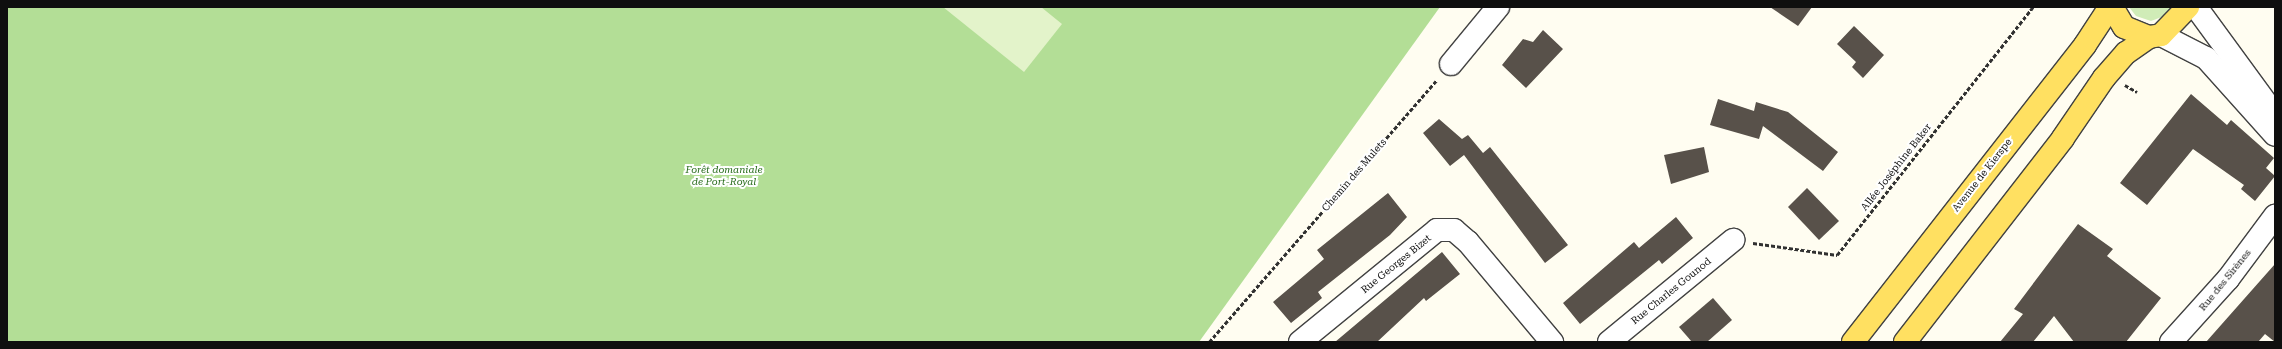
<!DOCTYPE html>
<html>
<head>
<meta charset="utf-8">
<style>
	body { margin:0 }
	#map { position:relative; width:2282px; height:349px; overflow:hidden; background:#fffdf1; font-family:"Roboto Serif",serif }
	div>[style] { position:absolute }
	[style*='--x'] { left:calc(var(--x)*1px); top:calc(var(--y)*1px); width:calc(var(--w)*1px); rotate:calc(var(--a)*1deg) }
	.green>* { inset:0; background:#d0ecb7 }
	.forest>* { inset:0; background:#b3de96 }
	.pitch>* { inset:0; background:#e3f3ca }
	.building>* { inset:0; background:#58514a }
	.path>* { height:2.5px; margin-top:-1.25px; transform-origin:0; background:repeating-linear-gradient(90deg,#313131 0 4px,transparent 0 6px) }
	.roads { filter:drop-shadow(1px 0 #424242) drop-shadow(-1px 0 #424242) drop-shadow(0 1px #424242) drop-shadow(0 -1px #424242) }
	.minor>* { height:22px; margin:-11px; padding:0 11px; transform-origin:11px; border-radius:11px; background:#fff }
	.major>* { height:22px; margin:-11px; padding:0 11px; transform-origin:11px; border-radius:11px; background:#ffe061 }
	span { translate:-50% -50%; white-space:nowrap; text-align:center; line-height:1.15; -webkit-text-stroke:4px #fff; paint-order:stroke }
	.street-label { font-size:10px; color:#0f0f0f }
	.park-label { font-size:10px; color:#276c1a; font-style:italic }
	.frame { position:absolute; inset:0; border:8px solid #0f0f0f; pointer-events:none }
</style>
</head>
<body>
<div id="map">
	<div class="green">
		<i style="clip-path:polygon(2129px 7px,2173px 7px,2167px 15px,2151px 21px,2136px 16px)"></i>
	</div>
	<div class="forest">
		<i style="clip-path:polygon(7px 7px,1440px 7px,1199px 342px,7px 342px)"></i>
	</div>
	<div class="pitch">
		<i style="clip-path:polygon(943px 7px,1041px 7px,1062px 24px,1024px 72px)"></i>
	</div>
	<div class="building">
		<i style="clip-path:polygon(1770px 7px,1812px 7px,1798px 26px)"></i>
		<i style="clip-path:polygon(1854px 26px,1884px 55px,1863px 78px,1852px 67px,1856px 62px,1837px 44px)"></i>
		<i style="clip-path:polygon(1543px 30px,1563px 49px,1526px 88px,1502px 65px,1523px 39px,1533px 42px)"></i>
		<i style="clip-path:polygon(2191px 94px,2227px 125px,2231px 120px,2274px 158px,2266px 168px,2275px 176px,2255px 201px,2241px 189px,2244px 185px,2193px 149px,2147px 205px,2120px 183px)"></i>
		<i style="clip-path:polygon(1718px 99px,1754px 111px,1756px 102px,1788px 112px,1838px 152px,1823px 171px,1763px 126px,1759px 139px,1710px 125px)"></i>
		<i style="clip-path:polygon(1439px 119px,1462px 139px,1468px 135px,1483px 153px,1490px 147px,1568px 245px,1545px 263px,1464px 155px,1450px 166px,1423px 133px)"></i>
		<i style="clip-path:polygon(1704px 147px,1709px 172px,1671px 184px,1664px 155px)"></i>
		<i style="clip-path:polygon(1807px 188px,1839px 221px,1819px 240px,1788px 207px)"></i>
		<i style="clip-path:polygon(1388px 193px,1407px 217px,1390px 235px,1318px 292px,1322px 298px,1291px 323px,1273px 302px,1324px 259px,1317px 250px)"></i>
		<i style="clip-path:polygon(1676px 217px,1693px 238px,1662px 264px,1659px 260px,1580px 324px,1563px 303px,1634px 242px,1639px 248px)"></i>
		<i style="clip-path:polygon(2078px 224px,2113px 249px,2107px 256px,2161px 298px,2126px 342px,2074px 342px,2054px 316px,2033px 342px,2000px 342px,2023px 314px,2014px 309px)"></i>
		<i style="clip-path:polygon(1442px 252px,1460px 274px,1426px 301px,1424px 298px,1377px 342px,1335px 342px)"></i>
		<i style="clip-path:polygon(2275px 264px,2275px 342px,2265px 334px,2258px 342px,2206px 342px)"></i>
		<i style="clip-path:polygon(1713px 298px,1732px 320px,1707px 342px,1692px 342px,1679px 327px)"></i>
	</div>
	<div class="path">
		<i style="--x:2125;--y:85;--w:14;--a:30"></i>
		<i style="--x:1753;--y:243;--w:85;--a:8.1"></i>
		<i style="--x:1837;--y:255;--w:316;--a:-51.7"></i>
		<i style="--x:1209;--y:342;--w:347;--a:-49"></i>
	</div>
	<div class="roads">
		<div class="minor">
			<i style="--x:2196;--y:7;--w:134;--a:53.8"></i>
			<i style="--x:2161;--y:35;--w:51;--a:27.1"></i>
			<i style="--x:2206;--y:58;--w:103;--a:48.1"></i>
			<i style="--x:1451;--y:64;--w:74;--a:-50.5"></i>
			<i style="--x:1300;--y:342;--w:177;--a:-39.3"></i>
			<i style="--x:1437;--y:230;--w:17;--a:0"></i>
			<i style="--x:1454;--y:230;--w:18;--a:41"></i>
			<i style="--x:1468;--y:242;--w:131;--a:50"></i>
			<i style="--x:1609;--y:342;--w:161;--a:-39.4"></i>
			<i style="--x:2171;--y:342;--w:85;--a:-47.9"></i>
			<i style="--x:2228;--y:279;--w:79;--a:-53.3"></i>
		</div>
		<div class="major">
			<i style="--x:2112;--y:7;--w:23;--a:59"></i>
			<i style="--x:2124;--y:27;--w:27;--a:22"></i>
			<i style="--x:2149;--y:37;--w:12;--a:-9"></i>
			<i style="--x:2161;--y:35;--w:39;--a:-46"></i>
			<i style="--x:1853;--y:342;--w:377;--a:-52"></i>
			<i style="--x:2085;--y:45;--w:45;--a:-56.7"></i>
			<i style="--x:1905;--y:342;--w:258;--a:-52.2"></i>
			<i style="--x:2063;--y:138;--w:73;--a:-55.7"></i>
			<i style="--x:2104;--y:78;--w:33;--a:-49"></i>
			<i style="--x:2126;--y:53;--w:28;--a:-35"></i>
		</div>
	</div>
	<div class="street-label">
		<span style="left:1896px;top:167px;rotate:-52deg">Allée Joséphine Baker</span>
		<span style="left:1354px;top:175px;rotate:-49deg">Chemin des Mulets</span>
		<span style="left:1982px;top:175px;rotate:-52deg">Avenue de Kierspe</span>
		<span style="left:1396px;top:264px;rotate:-39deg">Rue Georges Bizet</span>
		<span style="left:2225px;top:280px;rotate:-51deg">Rue des Sirènes</span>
		<span style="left:1671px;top:291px;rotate:-39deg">Rue Charles Gounod</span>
	</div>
	<div class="park-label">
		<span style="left:724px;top:175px">Forêt domaniale<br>de Port-Royal</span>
	</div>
	<div class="frame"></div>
</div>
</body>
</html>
